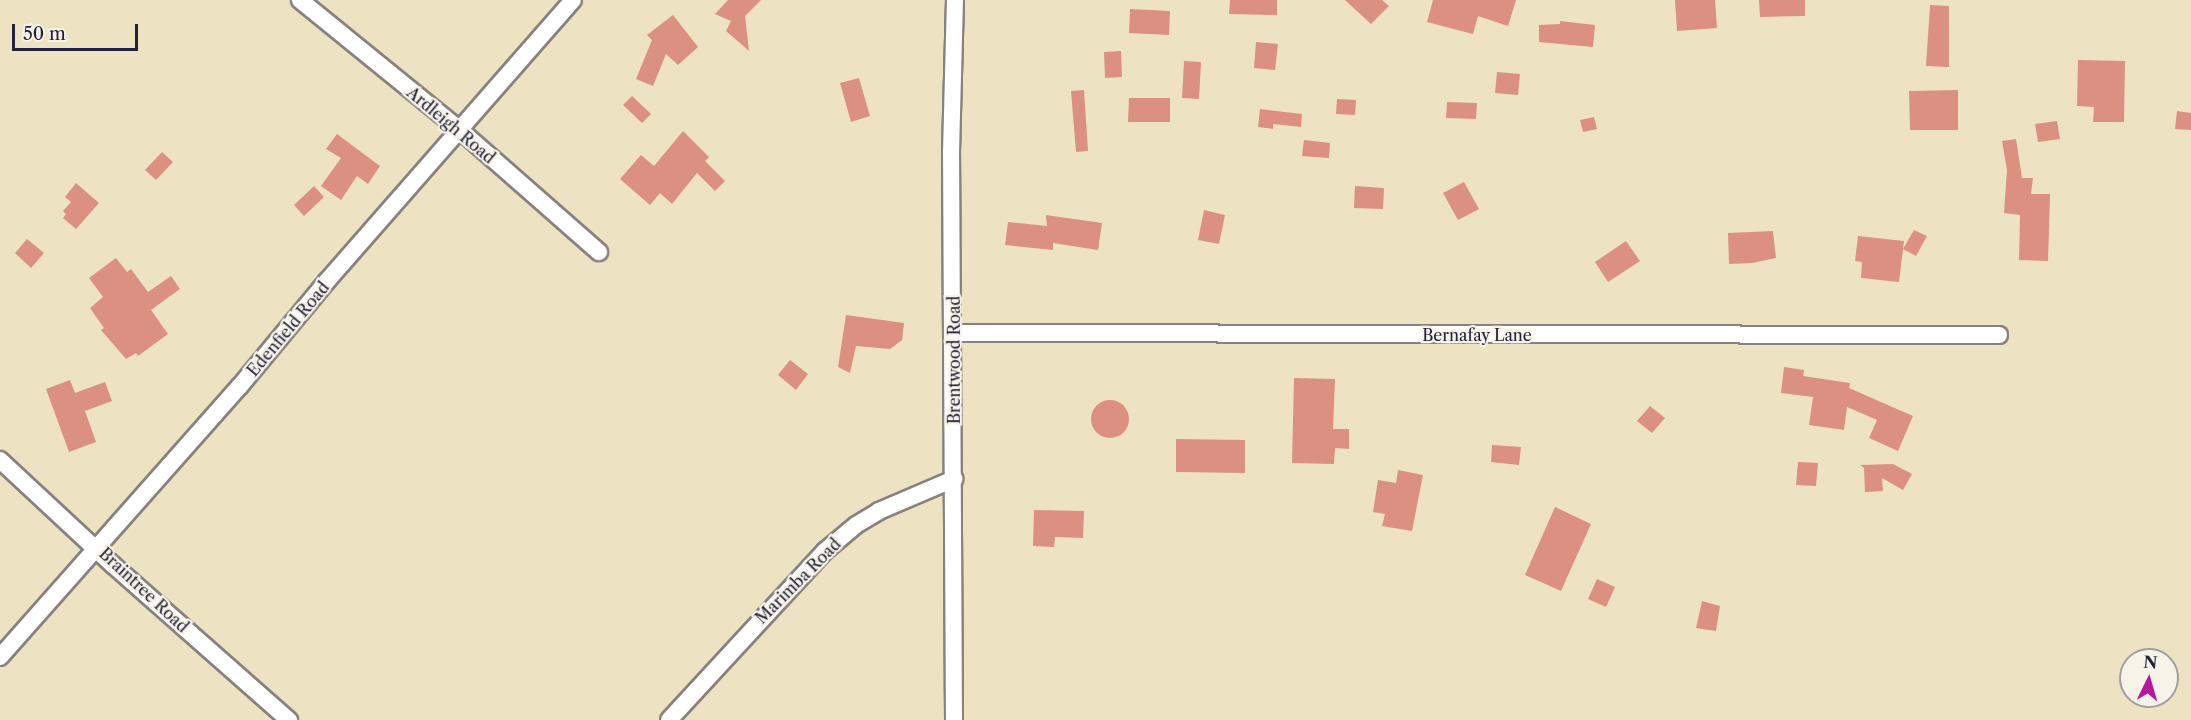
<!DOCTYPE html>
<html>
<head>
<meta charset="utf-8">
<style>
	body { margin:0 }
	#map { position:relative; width:2191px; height:720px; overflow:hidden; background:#ede3c3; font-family:"Libre Caslon Text",serif }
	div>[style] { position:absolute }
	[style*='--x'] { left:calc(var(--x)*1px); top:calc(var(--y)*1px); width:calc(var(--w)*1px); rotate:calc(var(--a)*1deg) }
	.building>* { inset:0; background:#db9081 }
	.round { border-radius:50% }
	.roads { filter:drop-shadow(2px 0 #88827f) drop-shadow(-2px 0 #88827f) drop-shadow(0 2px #88827f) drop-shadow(0 -2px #88827f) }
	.minor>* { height:16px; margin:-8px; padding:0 8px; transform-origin:8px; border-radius:8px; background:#fff }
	span { translate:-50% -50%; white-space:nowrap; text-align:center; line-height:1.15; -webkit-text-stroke:4.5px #f7f3e8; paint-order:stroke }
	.street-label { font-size:16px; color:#22223b }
	.north { position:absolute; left:2119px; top:648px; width:60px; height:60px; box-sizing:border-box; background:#f7f3e8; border:2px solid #a29fa3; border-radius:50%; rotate:5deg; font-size:16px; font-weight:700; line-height:24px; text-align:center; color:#22223b }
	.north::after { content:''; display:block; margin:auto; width:21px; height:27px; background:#b5179e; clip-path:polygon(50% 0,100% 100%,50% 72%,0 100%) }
	.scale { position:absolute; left:12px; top:24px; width:126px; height:27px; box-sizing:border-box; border:3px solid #22223b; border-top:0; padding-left:8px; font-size:18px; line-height:21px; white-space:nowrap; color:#22223b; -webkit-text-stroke:4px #f7f3e8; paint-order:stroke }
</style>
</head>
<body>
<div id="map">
	<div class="building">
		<i style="clip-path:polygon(728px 0,761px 0,745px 16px,749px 51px,726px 31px,731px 21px,715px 14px)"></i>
		<i style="clip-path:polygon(1230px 0,1277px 0,1277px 15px,1229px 14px)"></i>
		<i style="clip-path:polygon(1345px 0,1382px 0,1389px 6px,1371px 24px)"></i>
		<i style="clip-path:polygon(1433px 0,1516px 0,1508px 26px,1478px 16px,1473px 34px,1427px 22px)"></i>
		<i style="clip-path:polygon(1675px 0,1715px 0,1717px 28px,1677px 31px)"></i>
		<i style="clip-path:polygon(1759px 0,1805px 0,1805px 16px,1760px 17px)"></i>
		<i style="clip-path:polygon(1930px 5px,1949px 6px,1949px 67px,1926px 66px)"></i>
		<i style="clip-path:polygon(1130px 9px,1170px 11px,1169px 35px,1129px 33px)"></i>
		<i style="clip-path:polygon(673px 15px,698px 47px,678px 65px,666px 54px,653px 86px,636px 79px,652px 40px,647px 35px)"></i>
		<i style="clip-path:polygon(1560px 21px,1595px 25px,1593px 47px,1539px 42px,1539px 25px,1560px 24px)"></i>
		<i style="clip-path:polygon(1256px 42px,1278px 44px,1275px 70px,1254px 68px)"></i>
		<i style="clip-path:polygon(1121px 51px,1122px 77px,1105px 78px,1104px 52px)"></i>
		<i style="clip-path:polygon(2078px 60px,2125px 61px,2124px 122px,2093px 122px,2094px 107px,2077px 106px)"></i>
		<i style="clip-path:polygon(1184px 61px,1201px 62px,1199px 99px,1182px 98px)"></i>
		<i style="clip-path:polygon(1497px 72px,1520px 74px,1518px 95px,1495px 93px)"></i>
		<i style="clip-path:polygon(859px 78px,870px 116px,851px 122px,840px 83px)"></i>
		<i style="clip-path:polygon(1084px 90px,1088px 151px,1076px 152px,1071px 91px)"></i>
		<i style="clip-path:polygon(1958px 90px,1958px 130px,1910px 130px,1909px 91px)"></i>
		<i style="clip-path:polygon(632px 96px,651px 114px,642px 123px,623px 105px)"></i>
		<i style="clip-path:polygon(1129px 98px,1170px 98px,1170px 122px,1128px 122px)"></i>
		<i style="clip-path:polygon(1337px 99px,1356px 100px,1355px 115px,1336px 114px)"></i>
		<i style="clip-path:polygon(1447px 102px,1477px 103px,1476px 119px,1446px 118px)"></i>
		<i style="clip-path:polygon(1260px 109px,1302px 114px,1301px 127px,1273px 124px,1273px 129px,1258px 127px)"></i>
		<i style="clip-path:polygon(2177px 111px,2191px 113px,2191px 130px,2175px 129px)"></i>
		<i style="clip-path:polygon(1594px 117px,1597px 129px,1583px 132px,1580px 120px)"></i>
		<i style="clip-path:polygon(2057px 121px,2060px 139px,2038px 142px,2035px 124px)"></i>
		<i style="clip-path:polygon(683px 131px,709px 157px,705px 161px,725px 181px,715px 191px,697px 173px,672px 204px,660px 193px,650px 205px,620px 179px,641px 155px,654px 166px)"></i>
		<i style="clip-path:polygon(337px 134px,380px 166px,368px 184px,357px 176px,341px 200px,321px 186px,341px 158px,326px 149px)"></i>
		<i style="clip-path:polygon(2016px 139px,2022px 178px,2033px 178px,2031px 194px,2050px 194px,2048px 261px,2019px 260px,2020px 215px,2004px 213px,2007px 170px,2002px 141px)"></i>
		<i style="clip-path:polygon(1304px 140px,1330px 143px,1329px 158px,1302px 156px)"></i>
		<i style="clip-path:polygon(162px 152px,173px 162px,156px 180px,145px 170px)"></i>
		<i style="clip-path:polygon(1464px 182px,1479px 209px,1458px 220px,1443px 193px)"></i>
		<i style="clip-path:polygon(76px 183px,99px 203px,76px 229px,63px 218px,66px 214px,63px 211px,71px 202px,65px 197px)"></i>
		<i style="clip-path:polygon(314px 186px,324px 197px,304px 216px,294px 205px)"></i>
		<i style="clip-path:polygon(1355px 186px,1384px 188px,1383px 209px,1354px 208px)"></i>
		<i style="clip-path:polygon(1204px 210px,1225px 215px,1219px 244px,1198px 240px)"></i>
		<i style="clip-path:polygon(1046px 215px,1102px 223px,1098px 250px,1053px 243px,1053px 250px,1005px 245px,1008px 222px,1047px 226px)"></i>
		<i style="clip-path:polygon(1914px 230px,1927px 236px,1916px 256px,1903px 249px)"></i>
		<i style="clip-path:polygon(1773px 231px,1776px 258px,1752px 263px,1729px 264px,1728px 233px)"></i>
		<i style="clip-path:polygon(1858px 236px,1904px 241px,1899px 282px,1861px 278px,1862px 262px,1855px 261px)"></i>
		<i style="clip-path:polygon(27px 239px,44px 253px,31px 268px,15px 253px)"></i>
		<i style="clip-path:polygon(1626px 241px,1640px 261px,1608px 282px,1595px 262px)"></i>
		<i style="clip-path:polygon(116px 258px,127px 272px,131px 269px,148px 292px,171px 276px,180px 289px,151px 310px,168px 334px,138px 356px,136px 353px,126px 359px,101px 330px,104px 328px,90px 308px,103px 297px,89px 278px)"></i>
		<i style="clip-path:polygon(846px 315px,904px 323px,902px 340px,890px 349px,856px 346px,850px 373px,838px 367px)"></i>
		<i style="clip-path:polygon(790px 360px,808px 374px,796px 390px,778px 375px)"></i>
		<i style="clip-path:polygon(1784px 367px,1804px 370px,1803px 376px,1850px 383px,1849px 388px,1913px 416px,1898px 451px,1869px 438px,1877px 420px,1847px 407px,1844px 430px,1809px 425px,1813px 397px,1781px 393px)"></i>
		<i style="clip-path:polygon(1294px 378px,1335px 379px,1333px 429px,1349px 429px,1349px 449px,1335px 448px,1334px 464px,1292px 463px)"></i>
		<i style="clip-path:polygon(70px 380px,75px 393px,105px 382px,112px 401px,85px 411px,96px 442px,69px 452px,46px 389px)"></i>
		<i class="round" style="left:1091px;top:400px;width:38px;height:38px"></i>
		<i style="clip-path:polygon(1650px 406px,1665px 418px,1652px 433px,1637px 421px)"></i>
		<i style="clip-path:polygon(1176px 439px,1245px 440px,1245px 473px,1176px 472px)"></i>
		<i style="clip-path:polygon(1492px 445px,1521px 447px,1519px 465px,1491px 462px)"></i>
		<i style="clip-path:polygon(1798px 462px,1818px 463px,1816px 486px,1796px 485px)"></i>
		<i style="clip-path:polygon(1893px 464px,1912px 474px,1903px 490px,1882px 478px,1883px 491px,1865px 492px,1864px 468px,1860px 465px)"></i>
		<i style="clip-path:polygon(1398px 470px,1423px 475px,1412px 531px,1382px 526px,1385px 514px,1373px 512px,1378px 480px,1396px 483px)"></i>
		<i style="clip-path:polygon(1555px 507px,1591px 524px,1561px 591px,1525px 575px)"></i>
		<i style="clip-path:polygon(1034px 510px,1084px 511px,1083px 538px,1055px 537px,1054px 547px,1033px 546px)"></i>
		<i style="clip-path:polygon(1597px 579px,1615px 587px,1606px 607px,1588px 599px)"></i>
		<i style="clip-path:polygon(1702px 601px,1720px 606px,1716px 631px,1696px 628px)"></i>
	</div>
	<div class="roads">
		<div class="minor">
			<i style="--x:300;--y:0;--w:206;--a:39.1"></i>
			<i style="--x:460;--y:130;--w:185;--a:41.3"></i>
			<i style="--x:954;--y:333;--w:1045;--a:0.11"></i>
			<i style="--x:0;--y:460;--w:154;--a:42.9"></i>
			<i style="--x:113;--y:565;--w:235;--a:41.4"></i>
			<i style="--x:0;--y:657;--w:362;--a:-48.5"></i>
			<i style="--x:240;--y:386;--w:136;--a:-50.4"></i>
			<i style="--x:327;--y:281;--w:373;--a:-48.8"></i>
			<i style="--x:669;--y:720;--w:230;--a:-47.3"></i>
			<i style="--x:825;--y:551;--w:40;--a:-40"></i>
			<i style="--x:856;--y:525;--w:27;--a:-31"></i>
			<i style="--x:879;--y:511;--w:82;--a:-23.1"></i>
			<i style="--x:954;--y:720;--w:568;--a:-90.3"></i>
			<i style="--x:951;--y:152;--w:152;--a:-88.5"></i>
		</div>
	</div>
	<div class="street-label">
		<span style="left:451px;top:125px;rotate:40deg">Ardleigh Road</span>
		<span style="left:288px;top:329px;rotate:-50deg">Edenfield Road</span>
		<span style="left:1477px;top:335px">Bernafay Lane</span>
		<span style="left:954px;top:360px;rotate:-90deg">Brentwood Road</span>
		<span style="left:798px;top:581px;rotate:-45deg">Marimba Road</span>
		<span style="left:144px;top:590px;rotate:43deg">Braintree Road</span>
	</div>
	<div class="north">N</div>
	<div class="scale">50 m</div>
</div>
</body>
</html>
